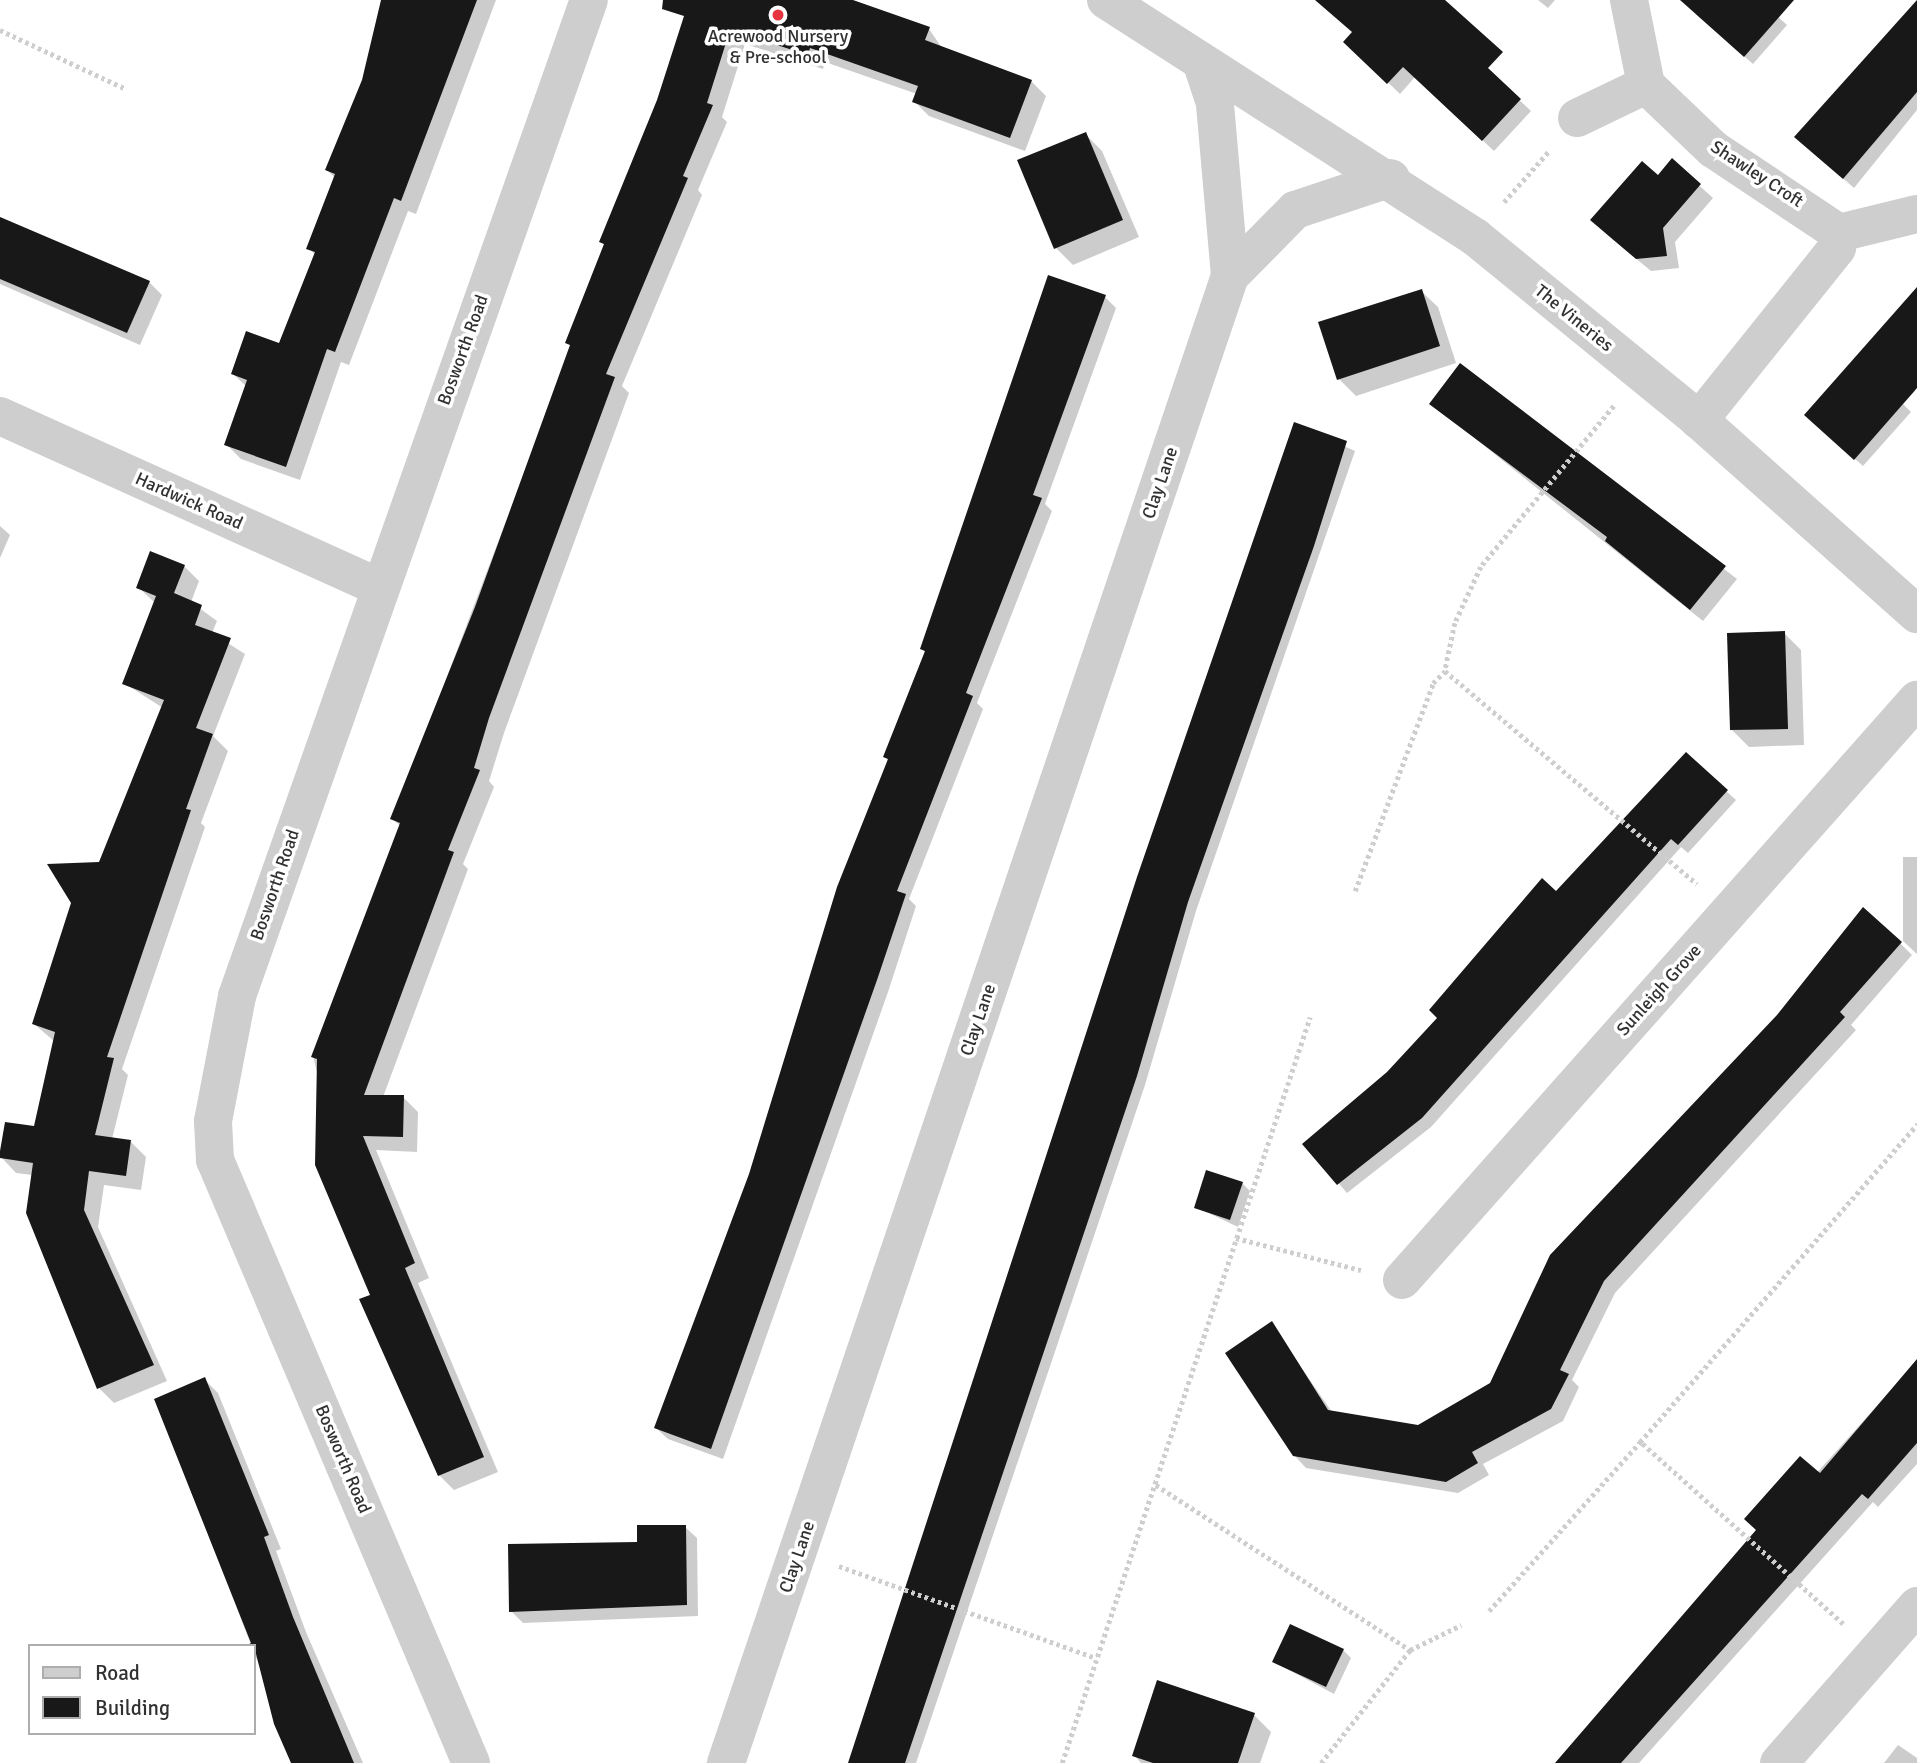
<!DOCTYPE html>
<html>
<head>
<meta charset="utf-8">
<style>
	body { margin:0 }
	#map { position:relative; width:1917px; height:1763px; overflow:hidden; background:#fff; font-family:Signika,sans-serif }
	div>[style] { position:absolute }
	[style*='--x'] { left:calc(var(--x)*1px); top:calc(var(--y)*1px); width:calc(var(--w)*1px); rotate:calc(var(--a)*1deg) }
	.shadow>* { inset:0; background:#0003 }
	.building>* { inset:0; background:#181818 }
	.path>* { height:4.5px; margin-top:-2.25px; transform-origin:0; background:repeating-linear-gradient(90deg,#cecece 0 3.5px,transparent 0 7px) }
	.minor>* { height:38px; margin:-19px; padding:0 19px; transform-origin:19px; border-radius:19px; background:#cecece }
	.dots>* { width:19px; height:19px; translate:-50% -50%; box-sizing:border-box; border:4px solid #fff; border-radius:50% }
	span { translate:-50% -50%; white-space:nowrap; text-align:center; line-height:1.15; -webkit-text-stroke:7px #fff; paint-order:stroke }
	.poi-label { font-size:18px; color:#313131 }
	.street-label { font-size:18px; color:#313131 }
	.legend { position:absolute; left:28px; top:1644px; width:228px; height:91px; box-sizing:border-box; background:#fff; border:2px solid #adadad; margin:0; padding:9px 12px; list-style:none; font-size:21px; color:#313131 }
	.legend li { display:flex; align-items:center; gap:14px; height:35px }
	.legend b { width:35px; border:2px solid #adadad }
</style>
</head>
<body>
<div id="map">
	<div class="shadow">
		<i style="clip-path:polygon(384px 0,496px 0,416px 214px,408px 211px,349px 365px,341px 362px,300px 480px,241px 459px,226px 444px,247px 387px,233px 374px,280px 345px,315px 255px,309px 248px,335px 178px,327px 170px,363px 81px)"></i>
		<i style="clip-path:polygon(691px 0,848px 0,929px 29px,942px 48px,1031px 81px,1046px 96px,1025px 151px,929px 116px,914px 101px,917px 94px,825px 62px,823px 69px,745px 44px,722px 117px,727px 122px,698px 190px,702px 195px,622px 386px,629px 393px,504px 733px,489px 781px,494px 787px,463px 864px,468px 869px,383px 1097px,403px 1097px,418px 1112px,417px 1152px,376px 1150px,429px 1278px,418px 1283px,498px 1472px,454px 1490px,439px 1475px,372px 1296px,313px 1056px,400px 826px,393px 819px,572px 347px,567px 342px,606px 246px,601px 242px,659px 101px)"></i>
		<i style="clip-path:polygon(1316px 0,1412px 0,1531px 111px,1494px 151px,1415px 77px,1400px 94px,1346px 42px,1354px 33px)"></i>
		<i style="clip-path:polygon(1538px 0,1555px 0,1548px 8px)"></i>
		<i style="clip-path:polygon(1693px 0,1760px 0,1787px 25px,1753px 64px,1696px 14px)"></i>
		<i style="clip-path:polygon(1917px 0,1917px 110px,1854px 188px,1796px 137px)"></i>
		<i style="clip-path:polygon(1085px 134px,1102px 151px,1139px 237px,1073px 265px,1056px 248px,1019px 161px)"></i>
		<i style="clip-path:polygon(1672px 161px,1713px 198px,1675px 242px,1679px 268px,1651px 271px,1605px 233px)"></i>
		<i style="clip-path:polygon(0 217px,149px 282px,162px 295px,140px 345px,0 284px)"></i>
		<i style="clip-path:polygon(1421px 291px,1438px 307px,1456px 363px,1356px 396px,1339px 379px)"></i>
		<i style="clip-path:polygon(1105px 297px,1116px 308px,1045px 504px,1052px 511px,977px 703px,983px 709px,909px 899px,916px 906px,888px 992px,723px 1459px,668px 1439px,656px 1428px,750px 1175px,889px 761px,885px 757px,926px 653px,922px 649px)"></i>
		<i style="clip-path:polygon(1461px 366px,1737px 579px,1703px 621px,1432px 404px)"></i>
		<i style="clip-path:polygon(1908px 383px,1915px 391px,1903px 404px,1911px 412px,1863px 466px,1814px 423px)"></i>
		<i style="clip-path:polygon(1295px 424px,1355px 451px,1196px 911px,1145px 1085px,916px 1763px,849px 1763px)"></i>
		<i style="clip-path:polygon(0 526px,10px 535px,0 558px)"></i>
		<i style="clip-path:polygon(184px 566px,199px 581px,191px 602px,217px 621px,212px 633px,245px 654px,213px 736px,228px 751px,201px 823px,205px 827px,122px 1069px,128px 1075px,112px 1139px,131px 1142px,146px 1157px,141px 1190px,104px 1185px,98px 1227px,167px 1381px,114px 1403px,99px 1388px,33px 1175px,16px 1173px,1px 1157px,36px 1128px,54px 1041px,34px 1024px,163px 708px,124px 683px,155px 603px,138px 587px)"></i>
		<i style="clip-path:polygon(1784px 633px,1801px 650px,1804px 745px,1749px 747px,1732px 730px)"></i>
		<i style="clip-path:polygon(1686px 755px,1736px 800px,1688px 853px,1681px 847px,1431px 1127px,1347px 1193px,1305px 1144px,1388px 1074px)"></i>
		<i style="clip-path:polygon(1903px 857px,1917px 857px,1917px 954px,1903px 941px)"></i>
		<i style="clip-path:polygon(1900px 943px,1912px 955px,1851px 1025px,1856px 1030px,1615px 1293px,1572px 1380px,1579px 1387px,1563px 1421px,1483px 1464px,1489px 1475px,1458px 1493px,1306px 1468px,1294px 1455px,1271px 1324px,1332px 1412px,1418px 1427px,1492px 1384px)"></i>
		<i style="clip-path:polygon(1242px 1183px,1250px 1191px,1238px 1227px,1196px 1207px)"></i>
		<i style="clip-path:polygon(1917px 1361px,1917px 1464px,1878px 1507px,1873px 1502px,1639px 1763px,1557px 1763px)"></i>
		<i style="clip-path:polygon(204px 1379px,218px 1393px,281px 1549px,276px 1551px,306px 1632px,363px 1763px,297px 1763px,156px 1400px)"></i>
		<i style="clip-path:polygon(685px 1527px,697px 1538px,698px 1616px,523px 1623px,511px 1611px,639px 1544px)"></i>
		<i style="clip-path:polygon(1343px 1650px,1351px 1658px,1334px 1694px,1274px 1662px)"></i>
		<i style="clip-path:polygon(1254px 1715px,1271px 1732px,1260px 1763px,1141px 1763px,1134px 1755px)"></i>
		<i style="clip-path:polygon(1898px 1745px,1917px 1758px,1917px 1763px,1884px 1763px)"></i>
	</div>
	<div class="building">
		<i style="clip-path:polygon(381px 0,477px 0,401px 201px,394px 198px,335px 352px,327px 349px,286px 467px,224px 445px,247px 380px,231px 374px,246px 331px,279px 343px,296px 300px,315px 252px,306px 249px,335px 174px,325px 170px,362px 80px)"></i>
		<i style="clip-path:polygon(663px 0,853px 0,930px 27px,925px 40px,1032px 80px,1010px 138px,912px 102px,918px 86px,810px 48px,808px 55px,730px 30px,707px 103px,713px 105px,683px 176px,688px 178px,606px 374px,615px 377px,489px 718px,474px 768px,480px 770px,448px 850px,454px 852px,364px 1095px,404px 1095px,403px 1137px,363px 1136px,415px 1263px,405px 1268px,484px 1457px,438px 1476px,359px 1299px,370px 1295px,315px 1165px,317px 1059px,311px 1057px,400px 823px,390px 819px,475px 607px,570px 345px,565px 343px,604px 244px,599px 242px,657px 100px,684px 16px,662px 9px)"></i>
		<i style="clip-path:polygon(1315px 0,1445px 0,1503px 52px,1488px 68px,1521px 99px,1482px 141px,1403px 67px,1387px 84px,1343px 42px,1352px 32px)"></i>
		<i style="clip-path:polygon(1680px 0,1794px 0,1744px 57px)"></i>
		<i style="clip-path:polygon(1917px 0,1917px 92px,1843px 179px,1794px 137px)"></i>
		<i style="clip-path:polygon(1086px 132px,1123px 220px,1054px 249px,1017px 160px)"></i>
		<i style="clip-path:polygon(1672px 158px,1701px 184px,1663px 228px,1667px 256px,1636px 259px,1590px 220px,1642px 161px,1658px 175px)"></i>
		<i style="clip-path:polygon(0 217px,150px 281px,127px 333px,0 279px)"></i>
		<i style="clip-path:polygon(1048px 275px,1106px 295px,1033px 495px,1042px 498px,966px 693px,973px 696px,897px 891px,906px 894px,877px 980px,711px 1449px,654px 1428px,749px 1174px,837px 887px,888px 759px,883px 757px,925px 651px,920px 649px)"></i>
		<i style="clip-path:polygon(1917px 287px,1917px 388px,1854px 460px,1804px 415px)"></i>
		<i style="clip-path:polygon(1422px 289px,1440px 346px,1337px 380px,1318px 322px)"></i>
		<i style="clip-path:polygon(1460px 363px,1726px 566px,1690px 610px,1605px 541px,1607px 537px,1429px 404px)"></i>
		<i style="clip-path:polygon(1294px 422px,1347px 441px,1314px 546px,1188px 902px,1137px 1076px,905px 1763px,848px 1763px,1137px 877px)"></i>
		<i style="clip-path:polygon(150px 551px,185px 565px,174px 593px,202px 605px,195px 625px,231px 638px,196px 728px,213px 734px,186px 809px,191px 810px,107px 1057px,114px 1058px,95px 1135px,131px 1140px,126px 1176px,89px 1171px,84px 1210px,154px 1365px,97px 1389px,26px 1213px,33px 1163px,0 1158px,0 1151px,5px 1122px,34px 1126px,55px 1032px,32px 1024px,71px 903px,47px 864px,99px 862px,164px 700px,122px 684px,156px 596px,136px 588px)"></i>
		<i style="clip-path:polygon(1785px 631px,1788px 729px,1730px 730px,1727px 633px)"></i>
		<i style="clip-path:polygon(1686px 752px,1728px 790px,1678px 845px,1671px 839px,1422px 1118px,1337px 1185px,1302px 1144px,1387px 1072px,1437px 1018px,1429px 1010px,1542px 878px,1556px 891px)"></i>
		<i style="clip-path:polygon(1863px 907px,1902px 942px,1840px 1012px,1845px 1017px,1604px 1281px,1560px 1370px,1569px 1374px,1551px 1409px,1472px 1452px,1478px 1463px,1446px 1482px,1293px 1456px,1225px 1353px,1272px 1321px,1328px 1410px,1418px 1425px,1490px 1383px,1550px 1255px,1777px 1015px)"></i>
		<i style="clip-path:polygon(1206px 1170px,1243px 1182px,1230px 1220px,1194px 1208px)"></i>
		<i style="clip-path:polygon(1917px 1359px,1917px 1443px,1868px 1499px,1862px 1494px,1621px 1763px,1555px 1763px,1756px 1530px,1744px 1519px,1800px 1456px,1820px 1473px)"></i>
		<i style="clip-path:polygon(205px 1377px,269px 1535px,264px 1537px,293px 1617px,354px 1763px,291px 1763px,274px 1724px,254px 1646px,246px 1646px,251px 1643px,154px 1399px)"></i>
		<i style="clip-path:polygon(637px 1525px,686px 1525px,687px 1605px,509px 1612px,508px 1544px,637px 1542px)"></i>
		<i style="clip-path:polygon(1290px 1624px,1344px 1649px,1326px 1687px,1272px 1662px)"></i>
		<i style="clip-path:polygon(1157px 1680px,1255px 1713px,1238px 1763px,1153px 1763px,1132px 1756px)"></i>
	</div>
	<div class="path">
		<i style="--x:0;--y:30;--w:137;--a:25.1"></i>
		<i style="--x:1504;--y:202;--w:68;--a:-48.6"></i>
		<i style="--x:1614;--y:406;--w:209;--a:129.6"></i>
		<i style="--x:1481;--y:567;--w:62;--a:114.9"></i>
		<i style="--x:1455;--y:623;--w:49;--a:101.8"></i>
		<i style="--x:1445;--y:671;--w:330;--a:40.2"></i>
		<i style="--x:1355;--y:891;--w:222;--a:-69.4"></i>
		<i style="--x:1433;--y:683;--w:17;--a:-45"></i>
		<i style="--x:1236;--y:1238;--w:129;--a:14.4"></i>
		<i style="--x:1156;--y:1485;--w:303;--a:33"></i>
		<i style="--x:839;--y:1566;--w:273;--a:19.7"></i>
		<i style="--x:1489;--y:1611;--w:227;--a:-48.2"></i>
		<i style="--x:1843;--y:1624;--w:273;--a:-138.1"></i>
		<i style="--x:1640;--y:1442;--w:422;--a:-48.9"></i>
		<i style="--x:1062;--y:1763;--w:786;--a:-71.61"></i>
		<i style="--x:1321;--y:1763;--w:144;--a:-51.8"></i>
		<i style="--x:1410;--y:1650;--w:57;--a:-26.1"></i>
	</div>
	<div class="minor">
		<i style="--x:1106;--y:0;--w:439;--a:32.7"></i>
		<i style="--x:1475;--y:237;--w:289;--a:39.2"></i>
		<i style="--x:1699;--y:420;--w:292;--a:41.7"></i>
		<i style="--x:1629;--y:0;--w:87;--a:78.7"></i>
		<i style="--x:1646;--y:85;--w:93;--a:43.7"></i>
		<i style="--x:1713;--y:149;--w:151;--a:33.7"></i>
		<i style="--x:1839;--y:233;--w:15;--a:98"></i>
		<i style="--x:1837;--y:248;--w:221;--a:128.7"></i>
		<i style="--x:1577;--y:118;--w:76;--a:-25.6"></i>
		<i style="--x:1839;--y:233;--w:80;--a:-13.7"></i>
		<i style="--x:1230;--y:276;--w:93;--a:-45.4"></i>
		<i style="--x:1295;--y:210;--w:101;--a:-18.4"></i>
		<i style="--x:0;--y:416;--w:415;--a:24.3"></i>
		<i style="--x:1402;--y:1280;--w:776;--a:-48.4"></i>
		<i style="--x:471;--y:1763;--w:655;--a:-113"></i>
		<i style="--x:215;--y:1160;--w:39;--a:-93"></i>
		<i style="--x:213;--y:1121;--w:127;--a:-79.1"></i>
		<i style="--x:237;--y:996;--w:1056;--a:-70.54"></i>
		<i style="--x:726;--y:1763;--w:1570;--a:-71.28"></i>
		<i style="--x:1230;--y:276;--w:174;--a:-95"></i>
		<i style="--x:1215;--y:103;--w:44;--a:-108.4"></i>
		<i style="--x:1779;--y:1763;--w:209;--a:-48.7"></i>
	</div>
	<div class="dots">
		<i style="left:778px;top:15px;background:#e7353f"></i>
	</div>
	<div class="poi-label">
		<span style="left:778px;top:47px">Acrewood Nursery<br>&amp; Pre-school</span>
	</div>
	<div class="street-label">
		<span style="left:1757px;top:174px;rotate:33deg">Shawley Croft</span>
		<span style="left:1574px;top:318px;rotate:39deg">The Vineries</span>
		<span style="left:463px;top:350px;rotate:-70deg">Bosworth Road</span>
		<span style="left:1160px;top:483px;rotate:-71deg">Clay Lane</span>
		<span style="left:189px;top:501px;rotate:24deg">Hardwick Road</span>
		<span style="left:275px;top:885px;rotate:-71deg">Bosworth Road</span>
		<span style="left:1659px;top:990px;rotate:-48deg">Sunleigh Grove</span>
		<span style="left:978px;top:1020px;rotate:-71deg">Clay Lane</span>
		<span style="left:343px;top:1459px;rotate:67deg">Bosworth Road</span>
		<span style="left:797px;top:1557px;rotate:-71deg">Clay Lane</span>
	</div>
	<ul class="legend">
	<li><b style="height:9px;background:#cecece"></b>Road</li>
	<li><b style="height:19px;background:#181818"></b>Building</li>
	</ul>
</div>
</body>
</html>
